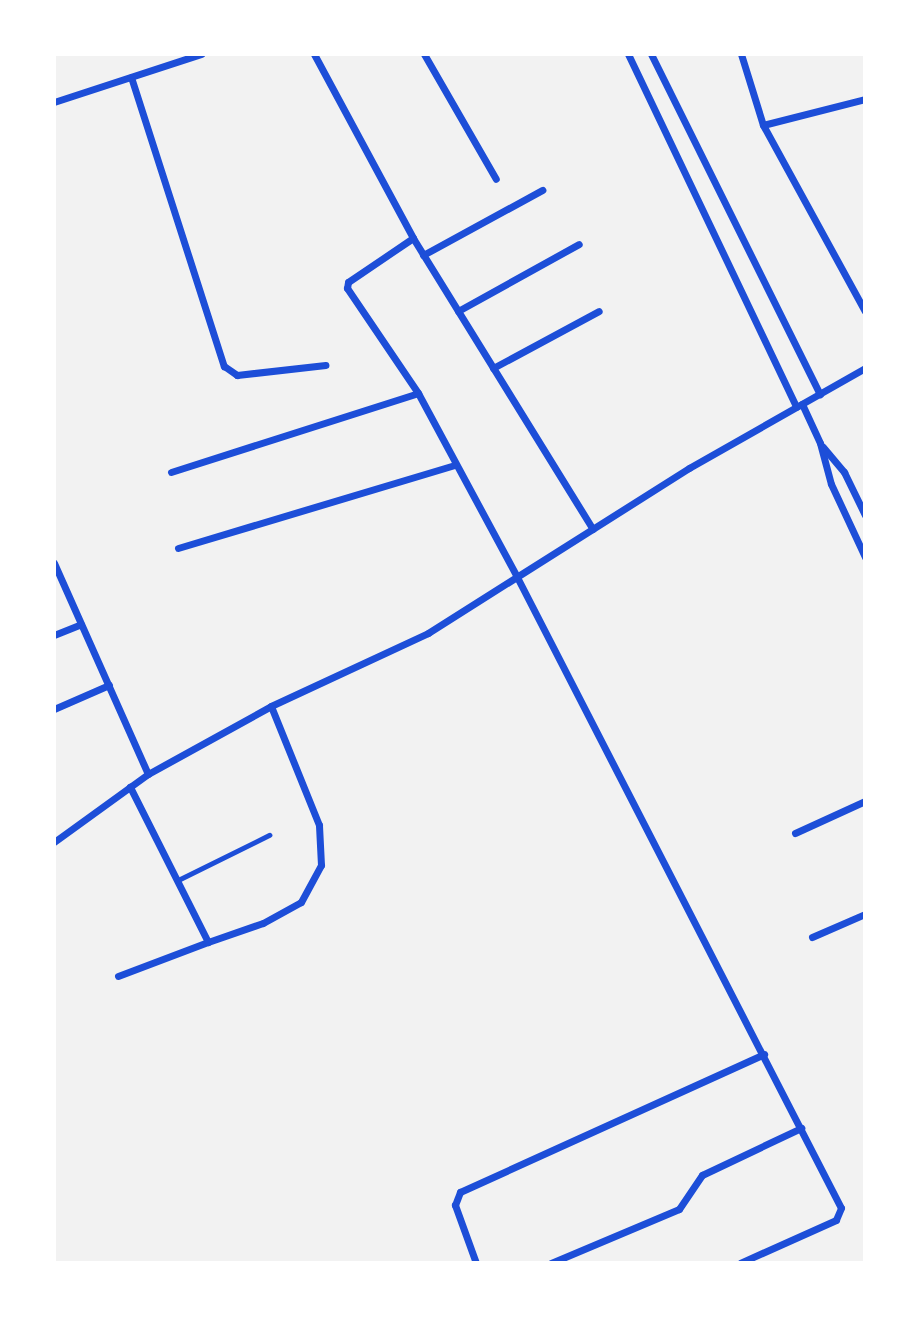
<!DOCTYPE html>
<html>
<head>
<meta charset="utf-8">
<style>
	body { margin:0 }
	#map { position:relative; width:919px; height:1317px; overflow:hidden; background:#f2f2f2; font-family:Literata,serif }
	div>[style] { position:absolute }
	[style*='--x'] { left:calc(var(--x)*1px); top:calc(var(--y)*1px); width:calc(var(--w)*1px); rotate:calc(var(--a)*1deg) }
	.service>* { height:5px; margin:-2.5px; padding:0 2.5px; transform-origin:2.5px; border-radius:2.5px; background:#1d4ed8 }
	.minor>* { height:7px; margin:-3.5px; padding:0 3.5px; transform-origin:3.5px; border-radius:3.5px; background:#1d4ed8 }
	span { translate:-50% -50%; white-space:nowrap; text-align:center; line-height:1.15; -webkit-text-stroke:5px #fff; paint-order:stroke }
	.frame { position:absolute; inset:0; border:56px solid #fff; pointer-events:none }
</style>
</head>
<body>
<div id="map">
	<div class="service">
		<i style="--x:178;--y:880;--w:102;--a:-26.3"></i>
	</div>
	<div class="minor">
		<i style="--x:314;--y:54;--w:209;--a:61.7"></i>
		<i style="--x:413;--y:238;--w:342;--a:58.3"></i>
		<i style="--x:424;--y:54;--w:144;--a:60.1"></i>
		<i style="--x:628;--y:54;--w:391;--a:64.5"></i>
		<i style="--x:651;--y:54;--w:380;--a:63.6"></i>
		<i style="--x:741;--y:54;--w:74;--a:72.8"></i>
		<i style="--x:763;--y:125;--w:105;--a:-14.3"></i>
		<i style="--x:131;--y:77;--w:304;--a:72.2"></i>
		<i style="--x:224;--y:366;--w:16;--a:35"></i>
		<i style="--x:237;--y:375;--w:89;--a:-6.5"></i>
		<i style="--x:54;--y:102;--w:155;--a:-18.1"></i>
		<i style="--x:763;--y:125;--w:212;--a:61.3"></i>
		<i style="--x:413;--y:238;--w:78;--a:145.9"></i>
		<i style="--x:348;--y:282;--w:6;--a:99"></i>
		<i style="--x:347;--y:288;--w:127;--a:55.9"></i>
		<i style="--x:418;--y:393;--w:209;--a:61.7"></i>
		<i style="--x:517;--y:577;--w:709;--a:62.82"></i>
		<i style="--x:841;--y:1208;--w:13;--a:113"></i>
		<i style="--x:836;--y:1220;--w:105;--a:155.9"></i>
		<i style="--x:423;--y:255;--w:136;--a:-28.6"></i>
		<i style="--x:458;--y:311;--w:138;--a:-29"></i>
		<i style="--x:493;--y:368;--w:120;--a:-28.3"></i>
		<i style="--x:802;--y:404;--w:43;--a:65.2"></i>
		<i style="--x:820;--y:443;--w:42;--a:75"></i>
		<i style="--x:831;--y:484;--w:81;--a:65"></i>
		<i style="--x:823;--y:447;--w:33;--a:50"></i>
		<i style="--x:844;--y:472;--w:48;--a:64"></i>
		<i style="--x:171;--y:472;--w:259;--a:-17.7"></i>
		<i style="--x:178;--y:548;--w:288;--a:-16.7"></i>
		<i style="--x:54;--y:563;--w:231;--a:66"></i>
		<i style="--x:54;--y:635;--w:29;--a:-22"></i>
		<i style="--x:54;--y:709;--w:60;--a:-23.6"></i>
		<i style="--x:795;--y:833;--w:77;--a:-24.6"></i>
		<i style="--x:54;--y:842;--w:116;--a:-35.9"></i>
		<i style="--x:148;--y:774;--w:141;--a:-28.9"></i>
		<i style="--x:271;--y:706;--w:173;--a:-24.9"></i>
		<i style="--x:428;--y:633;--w:309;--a:-32.3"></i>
		<i style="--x:689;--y:468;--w:202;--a:-29.6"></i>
		<i style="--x:812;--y:937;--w:58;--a:-23.5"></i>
		<i style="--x:208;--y:942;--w:58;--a:-19.1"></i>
		<i style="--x:263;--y:923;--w:43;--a:-28.9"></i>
		<i style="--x:301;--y:902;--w:42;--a:-61.6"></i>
		<i style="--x:321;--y:865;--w:40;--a:-92.9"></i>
		<i style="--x:319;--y:825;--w:128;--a:-112"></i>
		<i style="--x:118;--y:976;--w:96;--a:-20.7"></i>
		<i style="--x:208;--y:942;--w:174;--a:-116.7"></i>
		<i style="--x:476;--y:1263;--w:62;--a:-109.9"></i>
		<i style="--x:455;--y:1205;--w:14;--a:-69"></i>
		<i style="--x:460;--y:1192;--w:334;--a:-24.4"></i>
		<i style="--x:551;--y:1263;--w:139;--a:-22.9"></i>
		<i style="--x:679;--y:1209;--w:41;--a:-55.9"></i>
		<i style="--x:702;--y:1175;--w:110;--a:-25.4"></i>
	</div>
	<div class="frame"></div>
</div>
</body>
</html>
